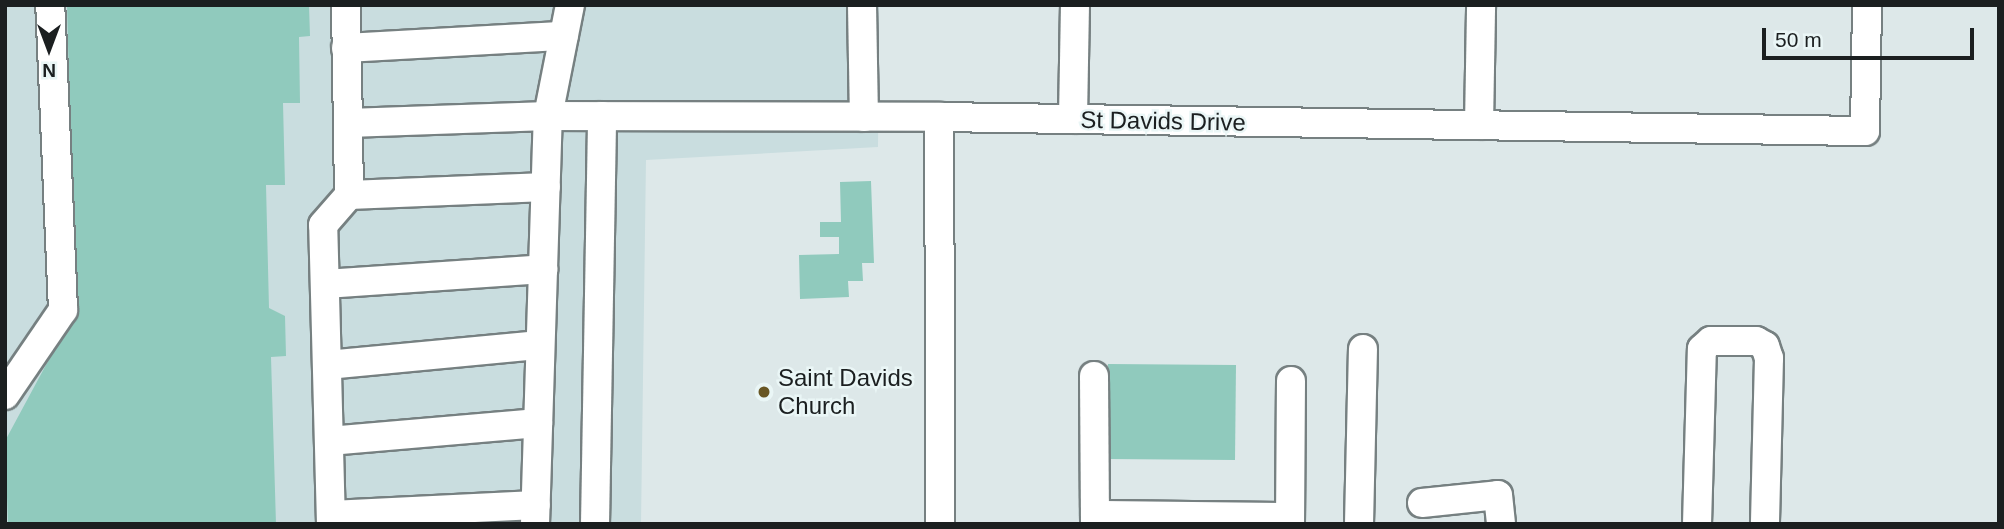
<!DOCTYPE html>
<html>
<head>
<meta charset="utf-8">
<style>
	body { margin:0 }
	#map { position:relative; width:2004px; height:529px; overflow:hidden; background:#dde8e9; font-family:Arial,sans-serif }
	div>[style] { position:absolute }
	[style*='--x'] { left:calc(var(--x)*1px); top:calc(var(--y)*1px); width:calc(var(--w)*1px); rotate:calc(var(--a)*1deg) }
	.built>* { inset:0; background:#c9dddf }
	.building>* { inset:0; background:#90cabd }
	.roads { filter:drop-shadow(2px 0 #768081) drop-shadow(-2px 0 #768081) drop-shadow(0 2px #768081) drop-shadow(0 -2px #768081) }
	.minor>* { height:28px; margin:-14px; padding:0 14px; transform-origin:14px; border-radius:14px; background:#fff }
	.dots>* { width:19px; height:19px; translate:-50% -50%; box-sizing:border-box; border:4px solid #eaf6f6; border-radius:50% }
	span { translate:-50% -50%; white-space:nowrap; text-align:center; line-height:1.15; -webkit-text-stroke:5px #eaf6f6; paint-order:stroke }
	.street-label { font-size:24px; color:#1b1f20 }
	.poi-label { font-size:24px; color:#1b1f20 }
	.left { translate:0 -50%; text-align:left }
	.frame { position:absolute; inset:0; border:7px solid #1b1f20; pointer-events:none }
	.north { position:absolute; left:14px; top:14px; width:70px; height:70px; -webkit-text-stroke:5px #eaf6f6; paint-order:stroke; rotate:180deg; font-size:19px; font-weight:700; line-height:28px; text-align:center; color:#1b1f20 }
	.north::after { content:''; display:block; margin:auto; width:24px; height:32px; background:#1b1f20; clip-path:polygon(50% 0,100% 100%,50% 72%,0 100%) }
	.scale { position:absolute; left:1762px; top:28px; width:212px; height:32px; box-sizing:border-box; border:4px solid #1b1f20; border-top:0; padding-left:9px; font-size:21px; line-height:24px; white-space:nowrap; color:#1b1f20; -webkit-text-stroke:5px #eaf6f6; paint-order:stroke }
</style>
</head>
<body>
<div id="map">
	<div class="built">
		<i style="clip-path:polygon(5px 5px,879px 5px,878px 147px,646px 160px,641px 524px,5px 524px)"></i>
	</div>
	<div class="building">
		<i style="clip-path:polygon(67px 5px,309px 5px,310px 36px,299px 37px,300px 103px,283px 103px,285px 185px,266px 185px,269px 308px,285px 316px,286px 356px,271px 357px,276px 524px,8px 524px,5px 441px,75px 311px)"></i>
		<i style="clip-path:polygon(871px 181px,874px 263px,862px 263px,863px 281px,848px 281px,849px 297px,800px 299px,799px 255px,839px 254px,839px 237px,820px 237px,820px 222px,841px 222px,840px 182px)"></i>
		<i style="clip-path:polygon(1108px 364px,1236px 365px,1235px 460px,1106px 459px)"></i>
	</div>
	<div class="roads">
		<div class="minor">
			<i style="--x:862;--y:5;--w:112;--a:89"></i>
			<i style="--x:346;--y:48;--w:218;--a:-3.2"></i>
			<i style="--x:1073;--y:119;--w:114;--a:-89"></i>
			<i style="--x:348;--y:123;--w:200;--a:-2"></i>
			<i style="--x:548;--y:116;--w:113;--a:-78.8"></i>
			<i style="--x:1479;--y:125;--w:120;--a:-89"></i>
			<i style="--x:349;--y:195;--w:197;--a:-2.3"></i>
			<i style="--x:325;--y:284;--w:219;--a:-3.9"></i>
			<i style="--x:327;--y:365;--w:214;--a:-5.4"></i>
			<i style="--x:1094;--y:376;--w:148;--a:89.6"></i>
			<i style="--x:5;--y:395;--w:103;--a:-55.7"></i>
			<i style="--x:63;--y:310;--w:305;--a:-92.4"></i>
			<i style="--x:329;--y:441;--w:210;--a:-4.9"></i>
			<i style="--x:1422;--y:503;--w:76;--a:-6"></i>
			<i style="--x:1498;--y:495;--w:29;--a:84"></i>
			<i style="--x:331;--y:515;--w:205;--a:-2.8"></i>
			<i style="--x:1095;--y:515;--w:195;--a:0.6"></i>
			<i style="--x:331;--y:524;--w:299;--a:-91.5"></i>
			<i style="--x:323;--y:225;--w:40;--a:-49"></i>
			<i style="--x:349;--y:195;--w:190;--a:-90.9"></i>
			<i style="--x:535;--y:524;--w:408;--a:-88.2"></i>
			<i style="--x:548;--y:116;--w:391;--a:0.1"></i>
			<i style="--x:595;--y:524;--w:408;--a:-89"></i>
			<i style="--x:940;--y:524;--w:407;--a:-90.1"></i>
			<i style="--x:939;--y:117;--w:926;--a:0.87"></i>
			<i style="--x:1865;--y:131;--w:126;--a:-89.1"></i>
			<i style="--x:1290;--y:524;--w:143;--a:-89.6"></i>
			<i style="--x:1359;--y:524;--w:175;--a:-88.7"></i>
			<i style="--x:1697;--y:524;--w:175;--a:-88.4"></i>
			<i style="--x:1702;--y:349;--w:12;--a:-42"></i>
			<i style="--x:1711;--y:341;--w:45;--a:0"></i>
			<i style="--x:1756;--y:341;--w:10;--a:29"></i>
			<i style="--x:1765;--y:346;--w:13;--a:72"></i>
			<i style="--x:1769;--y:358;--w:166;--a:91.4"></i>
		</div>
	</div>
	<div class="dots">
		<i style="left:764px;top:392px;background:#685624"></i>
	</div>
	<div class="street-label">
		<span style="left:1163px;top:121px;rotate:1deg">St Davids Drive</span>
	</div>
	<div class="poi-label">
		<span class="left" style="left:778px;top:392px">Saint Davids<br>Church</span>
	</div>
	<div class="frame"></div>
	<div class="north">N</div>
	<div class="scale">50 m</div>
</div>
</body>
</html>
